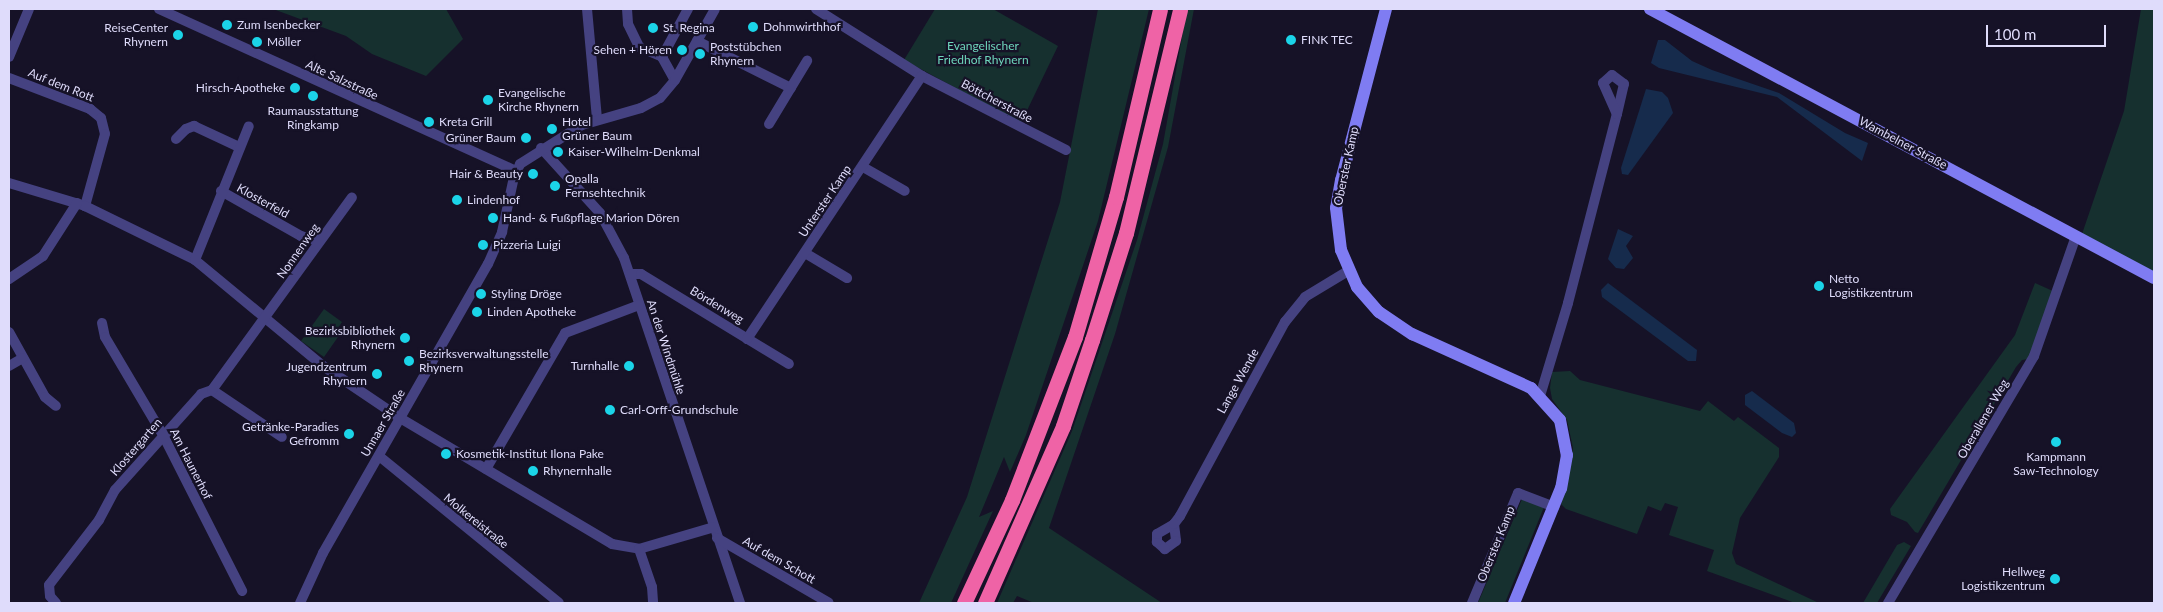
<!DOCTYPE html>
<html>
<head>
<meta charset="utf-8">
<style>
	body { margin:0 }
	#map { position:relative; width:2163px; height:612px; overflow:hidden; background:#161227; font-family:Lato,sans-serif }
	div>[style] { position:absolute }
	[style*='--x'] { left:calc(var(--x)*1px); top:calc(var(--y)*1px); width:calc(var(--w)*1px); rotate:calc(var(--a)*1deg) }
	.green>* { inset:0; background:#16302f }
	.water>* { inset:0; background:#162b4c }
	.street>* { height:10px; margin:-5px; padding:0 5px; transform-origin:5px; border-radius:5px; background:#454281 }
	.secondary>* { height:12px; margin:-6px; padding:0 6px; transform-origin:6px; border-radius:6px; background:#7f7cf2 }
	.highway>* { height:15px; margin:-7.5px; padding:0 7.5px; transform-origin:7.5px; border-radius:7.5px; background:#ef63a6 }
	.dots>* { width:14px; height:14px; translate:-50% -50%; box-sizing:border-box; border:2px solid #161227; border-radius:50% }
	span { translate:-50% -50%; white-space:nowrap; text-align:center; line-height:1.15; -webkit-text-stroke:4.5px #161227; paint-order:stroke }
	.poi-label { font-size:12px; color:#dfdcfb }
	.left { translate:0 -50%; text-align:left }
	.right { translate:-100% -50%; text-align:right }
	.park-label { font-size:12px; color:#6ed5bb }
	.street-label { font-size:12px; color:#dfdcfb }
	.frame { position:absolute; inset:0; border:10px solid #dfdcfb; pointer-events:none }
	.scale { position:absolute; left:1986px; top:25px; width:120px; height:22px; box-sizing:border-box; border:2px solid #dfdcfb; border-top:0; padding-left:6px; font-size:15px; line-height:18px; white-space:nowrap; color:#dfdcfb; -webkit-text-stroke:4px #161227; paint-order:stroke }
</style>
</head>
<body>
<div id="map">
	<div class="green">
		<i style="clip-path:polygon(273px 9px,446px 9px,463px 39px,426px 76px,372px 54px,346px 36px)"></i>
		<i style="clip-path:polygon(935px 9px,993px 9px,1058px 46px,1021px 123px,904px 60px)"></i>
		<i style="clip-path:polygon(1098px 9px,1149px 9px,1098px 221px,1026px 435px,1010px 472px,1004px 457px,979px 517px,993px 511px,951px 603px,919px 603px,967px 497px,1060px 202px)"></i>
		<i style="clip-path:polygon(1187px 9px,1194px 9px,1168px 147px,1115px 334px,1049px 528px,1162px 603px,1034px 603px,1017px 596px,1013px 603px,997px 603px,1072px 431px,1137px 240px,1163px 144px)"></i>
		<i style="clip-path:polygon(2141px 9px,2154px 9px,2154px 273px,2082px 234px,2124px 111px)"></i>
		<i style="clip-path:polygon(2035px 283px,2055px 292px,2028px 359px,2022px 360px,2016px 367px,1918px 533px,1915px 532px,1907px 522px,1891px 515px,1890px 509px,2015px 335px)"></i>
		<i style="clip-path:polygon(324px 309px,342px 322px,334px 334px,338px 337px,324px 357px,301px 341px)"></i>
		<i style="clip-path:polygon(1570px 371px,1580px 380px,1700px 411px,1708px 401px,1734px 421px,1738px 417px,1779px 448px,1779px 457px,1740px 518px,1732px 553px,1736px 564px,1819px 603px,1795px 603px,1707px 571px,1714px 550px,1669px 535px,1678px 507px,1665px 503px,1661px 511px,1648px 506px,1637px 534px,1566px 509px,1561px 504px,1573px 448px,1567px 420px,1552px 399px,1550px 388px,1552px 372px)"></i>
		<i style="clip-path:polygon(1522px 499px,1544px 507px,1505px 603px,1478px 603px)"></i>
		<i style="clip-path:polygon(1904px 542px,1911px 546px,1877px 603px,1863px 603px,1897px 545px)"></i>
	</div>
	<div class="water">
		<i style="clip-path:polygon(1658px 40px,1665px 40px,1692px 61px,1712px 70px,1779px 93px,1845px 133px,1868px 143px,1862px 161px,1777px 97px,1659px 68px,1651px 63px)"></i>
		<i style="clip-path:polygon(1646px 89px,1662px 92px,1668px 98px,1673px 113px,1628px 175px,1622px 174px,1621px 168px)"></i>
		<i style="clip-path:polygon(1618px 229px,1633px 236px,1626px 246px,1633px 258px,1624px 269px,1616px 268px,1608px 259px)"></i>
		<i style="clip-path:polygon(1608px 283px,1697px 350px,1696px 361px,1688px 361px,1602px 297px,1601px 290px)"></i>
		<i style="clip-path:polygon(1752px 391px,1794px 423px,1796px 433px,1792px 437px,1782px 433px,1745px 405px,1745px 395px)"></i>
	</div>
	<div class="street">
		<i style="--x:159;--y:9;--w:392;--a:24.4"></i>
		<i style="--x:587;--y:9;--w:109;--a:84.8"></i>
		<i style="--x:627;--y:9;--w:15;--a:86"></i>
		<i style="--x:628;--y:24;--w:25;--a:64"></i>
		<i style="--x:639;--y:47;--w:25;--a:23"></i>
		<i style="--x:816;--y:9;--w:125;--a:32.3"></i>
		<i style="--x:922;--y:76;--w:162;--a:27.2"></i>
		<i style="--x:697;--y:41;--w:105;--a:26.6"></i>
		<i style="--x:9;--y:57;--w:52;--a:-67.4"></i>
		<i style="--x:662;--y:57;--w:55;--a:-61.6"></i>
		<i style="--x:662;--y:57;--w:26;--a:61"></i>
		<i style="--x:9;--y:78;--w:87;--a:20.9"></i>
		<i style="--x:90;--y:109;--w:14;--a:39"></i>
		<i style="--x:101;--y:118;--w:16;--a:76"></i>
		<i style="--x:105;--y:134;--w:75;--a:105.5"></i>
		<i style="--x:769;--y:124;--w:74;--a:-58.9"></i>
		<i style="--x:176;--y:139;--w:14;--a:-45"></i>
		<i style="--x:186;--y:129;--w:9;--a:-21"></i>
		<i style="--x:194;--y:126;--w:50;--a:25"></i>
		<i style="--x:541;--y:148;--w:88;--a:47.8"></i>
		<i style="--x:600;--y:213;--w:51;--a:61.9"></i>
		<i style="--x:624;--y:258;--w:364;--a:71.4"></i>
		<i style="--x:863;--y:167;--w:48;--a:29.7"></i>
		<i style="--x:9;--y:183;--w:79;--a:16.8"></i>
		<i style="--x:85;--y:206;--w:123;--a:26.1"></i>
		<i style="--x:195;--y:260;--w:166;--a:39.6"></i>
		<i style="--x:323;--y:366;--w:93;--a:34"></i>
		<i style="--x:400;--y:418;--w:247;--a:30.7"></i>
		<i style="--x:612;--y:544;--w:27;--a:10"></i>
		<i style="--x:639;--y:549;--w:78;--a:-16.3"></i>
		<i style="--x:221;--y:191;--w:92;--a:29.4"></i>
		<i style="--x:301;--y:236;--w:15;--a:16"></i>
		<i style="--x:315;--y:240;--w:6;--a:-18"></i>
		<i style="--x:805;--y:253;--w:49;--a:30.8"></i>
		<i style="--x:195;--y:260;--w:144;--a:-68.1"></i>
		<i style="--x:630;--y:274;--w:11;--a:0"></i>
		<i style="--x:641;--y:274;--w:173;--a:31.3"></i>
		<i style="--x:9;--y:279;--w:41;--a:-34.1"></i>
		<i style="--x:43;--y:256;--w:63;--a:-57.3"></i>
		<i style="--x:102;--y:323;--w:14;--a:78"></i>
		<i style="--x:105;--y:337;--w:114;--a:59.4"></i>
		<i style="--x:163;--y:435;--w:175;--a:63.1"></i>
		<i style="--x:9;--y:332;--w:74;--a:61"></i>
		<i style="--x:45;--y:397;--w:14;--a:39"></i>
		<i style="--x:747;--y:339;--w:316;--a:-56.4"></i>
		<i style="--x:9;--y:366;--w:16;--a:-30"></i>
		<i style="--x:212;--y:390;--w:84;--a:33.9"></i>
		<i style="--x:1540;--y:396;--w:97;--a:-73.2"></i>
		<i style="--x:1568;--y:303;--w:195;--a:-75.5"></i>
		<i style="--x:1617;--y:114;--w:31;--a:-77"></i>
		<i style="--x:1624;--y:84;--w:15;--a:-143"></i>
		<i style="--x:1612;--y:75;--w:12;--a:138"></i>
		<i style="--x:1603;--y:83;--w:34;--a:66"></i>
		<i style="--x:379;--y:456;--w:232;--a:39.2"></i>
		<i style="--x:486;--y:469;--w:157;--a:-59.8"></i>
		<i style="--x:565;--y:333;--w:79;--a:-20.7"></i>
		<i style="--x:1174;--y:524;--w:17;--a:83"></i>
		<i style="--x:1176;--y:541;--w:14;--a:144"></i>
		<i style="--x:1165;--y:549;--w:11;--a:-139"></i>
		<i style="--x:1157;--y:542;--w:8;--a:-90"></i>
		<i style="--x:1157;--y:534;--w:20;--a:-30"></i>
		<i style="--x:1174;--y:524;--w:10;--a:-53"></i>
		<i style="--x:1180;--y:516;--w:221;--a:-61.6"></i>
		<i style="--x:1285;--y:322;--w:32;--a:-51"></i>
		<i style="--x:1305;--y:297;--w:50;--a:-31.2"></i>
		<i style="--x:717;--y:538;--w:129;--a:30.1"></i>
		<i style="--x:639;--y:549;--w:40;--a:71.1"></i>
		<i style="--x:652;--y:587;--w:16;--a:86"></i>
		<i style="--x:56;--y:603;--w:9;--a:-131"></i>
		<i style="--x:50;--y:596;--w:11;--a:-95"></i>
		<i style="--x:49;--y:585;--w:82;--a:-52.4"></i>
		<i style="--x:99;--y:520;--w:34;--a:-62"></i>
		<i style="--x:115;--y:490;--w:129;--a:-48.1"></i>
		<i style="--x:201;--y:394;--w:12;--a:-20"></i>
		<i style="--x:212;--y:390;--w:238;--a:-54"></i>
		<i style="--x:300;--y:603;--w:55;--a:-65.3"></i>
		<i style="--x:323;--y:553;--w:333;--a:-60.3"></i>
		<i style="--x:488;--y:264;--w:35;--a:-66"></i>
		<i style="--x:502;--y:232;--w:56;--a:-77.7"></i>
		<i style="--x:514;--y:177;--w:14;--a:-65"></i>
		<i style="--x:520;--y:164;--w:73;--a:-32.2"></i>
		<i style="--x:582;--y:125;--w:61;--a:-16.1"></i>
		<i style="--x:641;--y:108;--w:21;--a:-28"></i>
		<i style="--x:660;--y:98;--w:23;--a:-50"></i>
		<i style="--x:675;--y:80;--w:81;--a:-60.6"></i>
		<i style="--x:1472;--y:603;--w:119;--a:-67.3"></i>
		<i style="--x:1518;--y:493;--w:39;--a:21"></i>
		<i style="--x:1888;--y:603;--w:287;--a:-59.4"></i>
		<i style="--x:2034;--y:356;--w:127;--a:-70.7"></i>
	</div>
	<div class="secondary">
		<i style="--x:1386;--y:9;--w:177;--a:104.7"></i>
		<i style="--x:1341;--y:180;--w:28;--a:100"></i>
		<i style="--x:1336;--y:208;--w:42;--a:83.2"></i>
		<i style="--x:1341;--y:250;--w:40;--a:66.6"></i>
		<i style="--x:1357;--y:287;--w:33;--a:49"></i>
		<i style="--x:1379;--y:312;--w:40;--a:34"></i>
		<i style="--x:1412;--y:334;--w:131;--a:24.4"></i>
		<i style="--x:1531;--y:388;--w:43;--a:47.8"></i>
		<i style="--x:1560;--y:420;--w:36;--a:79"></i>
		<i style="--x:1567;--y:455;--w:34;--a:100"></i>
		<i style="--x:1561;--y:488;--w:124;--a:112.2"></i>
		<i style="--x:1650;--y:9;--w:571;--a:28.09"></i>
	</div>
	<div class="highway">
		<i style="--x:964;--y:603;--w:114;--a:-65"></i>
		<i style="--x:1012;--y:500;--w:175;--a:-68.9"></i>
		<i style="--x:1075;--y:337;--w:146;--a:-73.7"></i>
		<i style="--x:1116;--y:197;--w:193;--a:-76.8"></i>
		<i style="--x:985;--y:603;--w:193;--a:-66.2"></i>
		<i style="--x:1063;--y:426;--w:91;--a:-71.4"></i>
		<i style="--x:1092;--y:340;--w:112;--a:-72.4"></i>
		<i style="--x:1126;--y:233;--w:230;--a:-76.4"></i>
	</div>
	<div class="dots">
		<i style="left:227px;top:25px;background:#1bd4e8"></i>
		<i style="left:753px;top:27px;background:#1bd4e8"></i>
		<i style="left:653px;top:28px;background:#1bd4e8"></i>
		<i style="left:178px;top:35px;background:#1bd4e8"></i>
		<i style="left:1291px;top:40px;background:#1bd4e8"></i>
		<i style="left:257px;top:42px;background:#1bd4e8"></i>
		<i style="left:682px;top:50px;background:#1bd4e8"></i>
		<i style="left:700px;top:54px;background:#1bd4e8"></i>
		<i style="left:295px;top:88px;background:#1bd4e8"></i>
		<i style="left:313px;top:96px;background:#1bd4e8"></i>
		<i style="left:488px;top:100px;background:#1bd4e8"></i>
		<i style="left:429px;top:122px;background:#1bd4e8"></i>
		<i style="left:552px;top:129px;background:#1bd4e8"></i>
		<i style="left:526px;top:138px;background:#1bd4e8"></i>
		<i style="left:558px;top:152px;background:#1bd4e8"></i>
		<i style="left:533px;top:174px;background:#1bd4e8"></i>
		<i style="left:555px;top:186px;background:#1bd4e8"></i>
		<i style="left:457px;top:200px;background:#1bd4e8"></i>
		<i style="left:493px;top:218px;background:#1bd4e8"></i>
		<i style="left:483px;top:245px;background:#1bd4e8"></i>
		<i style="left:1819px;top:286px;background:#1bd4e8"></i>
		<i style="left:481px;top:294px;background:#1bd4e8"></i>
		<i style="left:477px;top:312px;background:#1bd4e8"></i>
		<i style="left:405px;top:338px;background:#1bd4e8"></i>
		<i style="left:409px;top:361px;background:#1bd4e8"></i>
		<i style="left:629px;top:366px;background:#1bd4e8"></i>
		<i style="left:377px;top:374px;background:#1bd4e8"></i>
		<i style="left:610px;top:410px;background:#1bd4e8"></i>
		<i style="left:349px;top:434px;background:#1bd4e8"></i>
		<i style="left:2056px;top:442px;background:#1bd4e8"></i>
		<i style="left:446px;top:454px;background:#1bd4e8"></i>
		<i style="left:533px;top:471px;background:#1bd4e8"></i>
		<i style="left:2055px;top:579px;background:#1bd4e8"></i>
	</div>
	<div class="poi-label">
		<span class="left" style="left:237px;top:25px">Zum Isenbecker</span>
		<span class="left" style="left:763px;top:27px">Dohmwirthhof</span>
		<span class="right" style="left:168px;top:35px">ReiseCenter<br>Rhynern</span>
		<span class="left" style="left:663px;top:28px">St. Regina</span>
		<span class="left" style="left:1301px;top:40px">FINK TEC</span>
		<span class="left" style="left:267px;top:42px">Möller</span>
		<span class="left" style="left:710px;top:54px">Poststübchen<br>Rhynern</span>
		<span class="right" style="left:672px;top:50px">Sehen + Hören</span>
		<span class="right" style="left:285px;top:88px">Hirsch-Apotheke</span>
		<span class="left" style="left:498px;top:100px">Evangelische<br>Kirche Rhynern</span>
		<span style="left:313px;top:118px">Raumausstattung<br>Ringkamp</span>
		<span class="left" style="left:439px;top:122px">Kreta Grill</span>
		<span class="left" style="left:562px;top:129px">Hotel<br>Grüner Baum</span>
		<span class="right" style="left:516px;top:138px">Grüner Baum</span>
		<span class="left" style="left:568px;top:152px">Kaiser-Wilhelm-Denkmal</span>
		<span class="right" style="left:523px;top:174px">Hair &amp; Beauty</span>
		<span class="left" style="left:565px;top:186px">Opalla<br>Fernsehtechnik</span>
		<span class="left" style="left:467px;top:200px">Lindenhof</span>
		<span class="left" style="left:503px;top:218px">Hand- &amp; Fußpflage Marion Dören</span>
		<span class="left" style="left:493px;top:245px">Pizzeria Luigi</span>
		<span class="left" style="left:1829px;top:286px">Netto<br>Logistikzentrum</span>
		<span class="left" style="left:491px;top:294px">Styling Dröge</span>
		<span class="left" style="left:487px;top:312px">Linden Apotheke</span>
		<span class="right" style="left:395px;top:338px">Bezirksbibliothek<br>Rhynern</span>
		<span class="left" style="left:419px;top:361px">Bezirksverwaltungsstelle<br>Rhynern</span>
		<span class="right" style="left:619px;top:366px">Turnhalle</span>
		<span class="right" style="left:367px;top:374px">Jugendzentrum<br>Rhynern</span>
		<span class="left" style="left:620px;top:410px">Carl-Orff-Grundschule</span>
		<span class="right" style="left:339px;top:434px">Getränke-Paradies<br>Gefromm</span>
		<span class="left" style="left:456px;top:454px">Kosmetik-Institut Ilona Pake</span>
		<span style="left:2056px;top:464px">Kampmann<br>Saw-Technology</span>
		<span class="left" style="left:543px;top:471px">Rhynernhalle</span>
		<span class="right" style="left:2045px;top:579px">Hellweg<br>Logistikzentrum</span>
	</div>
	<div class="park-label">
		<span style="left:983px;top:53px">Evangelischer<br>Friedhof Rhynern</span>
	</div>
	<div class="street-label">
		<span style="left:342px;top:80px;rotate:25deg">Alte Salzstraße</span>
		<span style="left:61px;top:85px;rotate:22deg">Auf dem Rott</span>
		<span style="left:997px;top:101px;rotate:28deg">Böttcherstraße</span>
		<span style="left:1903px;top:143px;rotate:28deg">Wambelner Straße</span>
		<span style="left:1346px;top:166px;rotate:-78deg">Oberster Kamp</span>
		<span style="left:263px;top:201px;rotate:29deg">Klosterfeld</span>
		<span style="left:825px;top:201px;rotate:-56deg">Unterster Kamp</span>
		<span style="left:298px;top:251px;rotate:-55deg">Nonnenweg</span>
		<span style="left:717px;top:305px;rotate:31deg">Bördenweg</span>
		<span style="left:666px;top:347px;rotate:72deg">An der Windmühle</span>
		<span style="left:1238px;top:381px;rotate:-61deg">Lange Wende</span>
		<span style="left:1983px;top:419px;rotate:-60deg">Oberallener Weg</span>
		<span style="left:383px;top:423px;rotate:-60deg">Unnaer Straße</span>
		<span style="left:136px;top:447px;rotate:-49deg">Klostergarten</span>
		<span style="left:191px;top:464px;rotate:63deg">Am Haunerhof</span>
		<span style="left:476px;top:521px;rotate:39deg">Molkereistraße</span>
		<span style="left:1496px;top:544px;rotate:-68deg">Oberster Kamp</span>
		<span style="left:779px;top:560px;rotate:30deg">Auf dem Schott</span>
	</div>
	<div class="frame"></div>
	<div class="scale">100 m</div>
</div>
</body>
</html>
